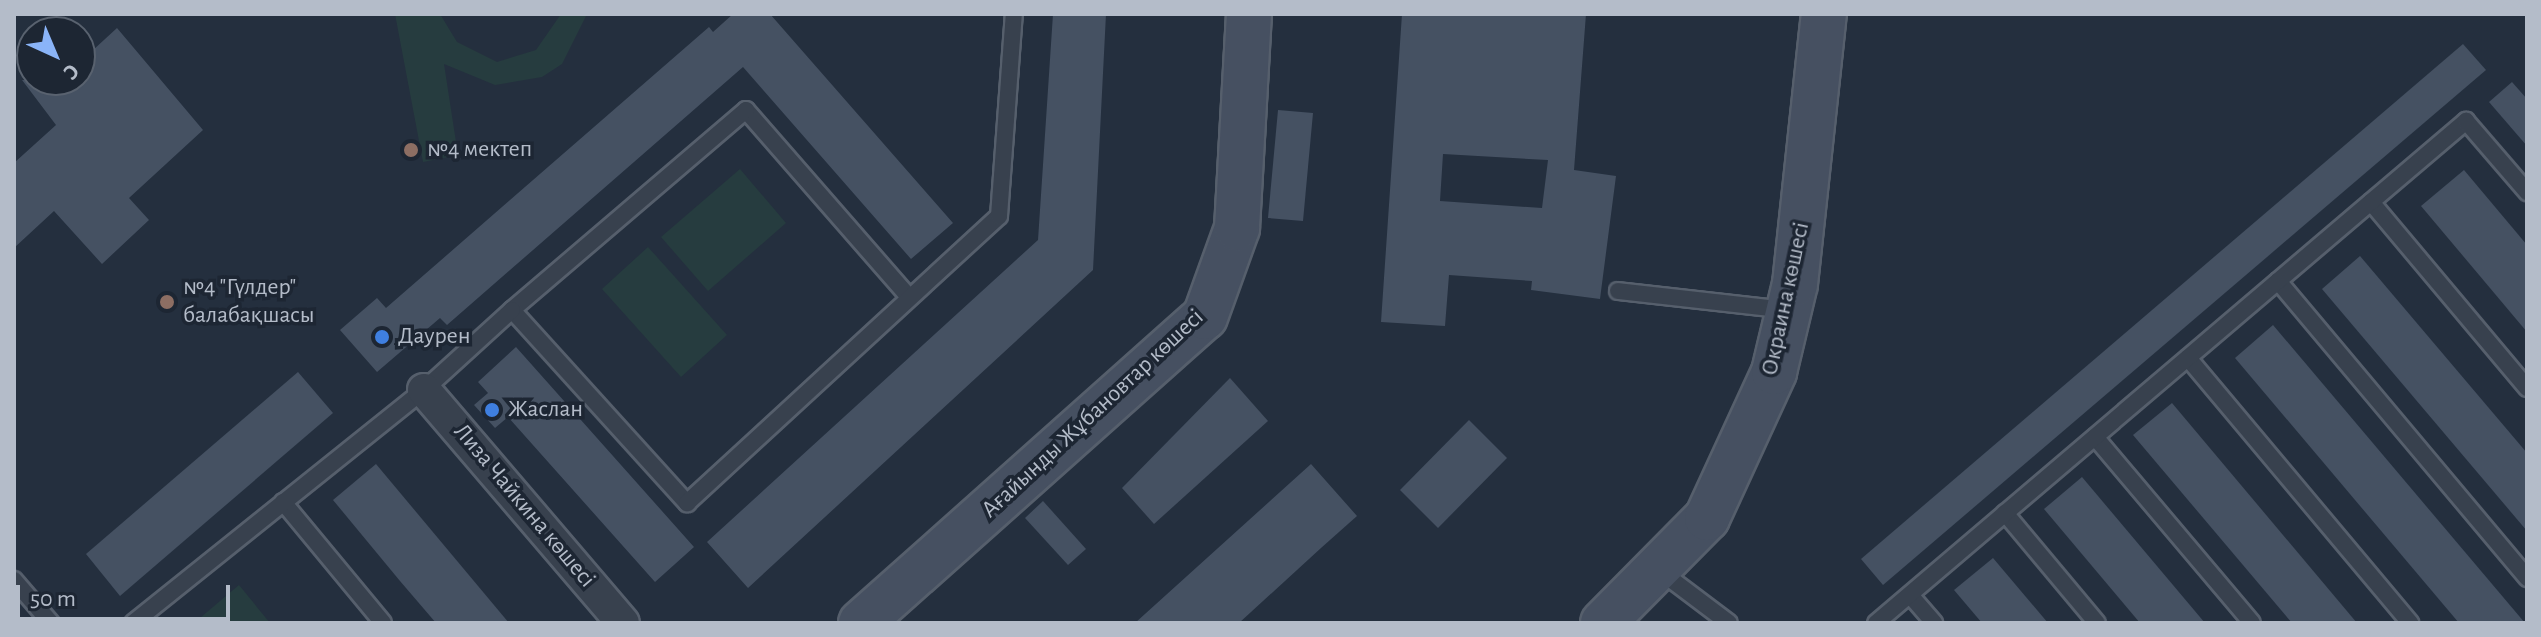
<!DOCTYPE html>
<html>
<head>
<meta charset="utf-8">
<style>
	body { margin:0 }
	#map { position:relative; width:2541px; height:637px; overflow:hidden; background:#242f3e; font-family:"Alegreya Sans",sans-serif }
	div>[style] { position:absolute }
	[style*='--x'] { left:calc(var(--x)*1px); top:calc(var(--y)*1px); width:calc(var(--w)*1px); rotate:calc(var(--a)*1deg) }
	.green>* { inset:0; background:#263c3f }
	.building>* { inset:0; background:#455162 }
	.roads { filter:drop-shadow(2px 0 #565f6c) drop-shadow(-2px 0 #565f6c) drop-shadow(0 2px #565f6c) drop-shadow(0 -2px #565f6c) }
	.lane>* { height:16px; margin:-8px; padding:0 8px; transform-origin:8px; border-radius:8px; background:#38414e }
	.street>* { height:32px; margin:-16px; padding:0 16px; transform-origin:16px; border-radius:16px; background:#38414e }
	.secondary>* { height:44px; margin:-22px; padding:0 22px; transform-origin:22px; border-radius:22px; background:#465061 }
	.dots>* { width:22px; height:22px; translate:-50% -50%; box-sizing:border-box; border:4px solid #1d2633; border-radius:50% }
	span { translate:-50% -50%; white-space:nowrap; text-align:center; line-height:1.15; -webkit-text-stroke:7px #1d2633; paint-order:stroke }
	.poi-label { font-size:24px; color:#b4bcc9 }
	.left { translate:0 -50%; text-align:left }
	.street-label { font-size:24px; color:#b4bcc9 }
	.frame { position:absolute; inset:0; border:16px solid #b4bcc9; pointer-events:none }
	.north { position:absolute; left:16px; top:16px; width:80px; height:80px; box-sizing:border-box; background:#1d2633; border:2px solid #59626f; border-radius:50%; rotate:136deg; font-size:22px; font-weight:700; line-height:32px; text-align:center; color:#b4bcc9 }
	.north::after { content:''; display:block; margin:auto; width:28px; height:36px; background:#8ab4f8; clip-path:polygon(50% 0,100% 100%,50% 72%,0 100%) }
	.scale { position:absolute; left:16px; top:585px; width:214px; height:36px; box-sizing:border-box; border:4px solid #b4bcc9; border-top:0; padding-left:10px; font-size:24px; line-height:28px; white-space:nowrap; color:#b4bcc9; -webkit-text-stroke:6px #1d2633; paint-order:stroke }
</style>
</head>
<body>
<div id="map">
	<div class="green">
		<i style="clip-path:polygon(395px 14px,440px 14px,457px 42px,497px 62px,536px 50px,561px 14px,587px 14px,562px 64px,542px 77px,495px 85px,444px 64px,458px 155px,423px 162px)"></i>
		<i style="clip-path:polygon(740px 169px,786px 223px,708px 291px,661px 237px)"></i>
		<i style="clip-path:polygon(648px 247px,727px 335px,681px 377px,602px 289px)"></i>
		<i style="clip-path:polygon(239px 585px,270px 623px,194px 623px)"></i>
	</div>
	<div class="building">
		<i style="clip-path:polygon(733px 14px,770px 14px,953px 223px,911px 259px,743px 67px,447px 325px,440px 318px,377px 372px,340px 330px,377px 298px,386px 308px,709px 27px,713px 32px)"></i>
		<i style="clip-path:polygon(1053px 14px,1106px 14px,1093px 270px,748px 588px,707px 542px,1038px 240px)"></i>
		<i style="clip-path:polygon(evenodd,1402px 14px,1586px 14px,1574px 170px,1616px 176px,1600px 299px,1531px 290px,1532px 281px,1449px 275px,1445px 326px,1381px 322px,1402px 14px,1443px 154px,1548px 160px,1542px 208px,1440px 201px,1443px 154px)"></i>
		<i style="clip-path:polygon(117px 28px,203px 130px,129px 198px,149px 220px,102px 264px,54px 211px,14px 248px,14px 163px,56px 125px,22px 80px,80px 80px,80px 62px)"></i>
		<i style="clip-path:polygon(2463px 44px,2486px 70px,1883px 585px,1861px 559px)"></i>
		<i style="clip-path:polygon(2512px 82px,2527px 99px,2527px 146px,2489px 102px)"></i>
		<i style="clip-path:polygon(1278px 110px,1313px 113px,1303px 221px,1268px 218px)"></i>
		<i style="clip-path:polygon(2464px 170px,2527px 245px,2527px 332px,2421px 206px)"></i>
		<i style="clip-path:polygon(2360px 256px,2527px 453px,2527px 531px,2322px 289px)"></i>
		<i style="clip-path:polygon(2273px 325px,2525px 623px,2459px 623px,2235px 358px)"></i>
		<i style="clip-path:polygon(516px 347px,694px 547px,655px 582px,508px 417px,495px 428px,474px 405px,488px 393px,478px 382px)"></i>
		<i style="clip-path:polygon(298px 372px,333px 413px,120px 596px,86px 554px)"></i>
		<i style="clip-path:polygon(1230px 378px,1268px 421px,1154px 524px,1122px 488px)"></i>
		<i style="clip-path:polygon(2172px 403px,2357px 623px,2292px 623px,2133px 435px)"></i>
		<i style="clip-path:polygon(1469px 420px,1507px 458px,1438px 528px,1400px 490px)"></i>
		<i style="clip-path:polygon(376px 464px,509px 623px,436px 623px,400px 581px,333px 500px)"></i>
		<i style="clip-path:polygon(1311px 464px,1357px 516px,1321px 548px,1239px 623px,1135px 623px)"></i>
		<i style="clip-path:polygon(2082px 477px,2205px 623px,2140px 623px,2044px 509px)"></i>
		<i style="clip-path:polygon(1043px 501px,1086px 549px,1068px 565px,1025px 518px)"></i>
		<i style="clip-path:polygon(1993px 558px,2048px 623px,1982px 623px,1954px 590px)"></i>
	</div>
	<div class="roads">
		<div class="lane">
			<i style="--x:2371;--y:202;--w:243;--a:50"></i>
			<i style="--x:2278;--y:281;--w:388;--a:50"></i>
			<i style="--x:1618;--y:291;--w:170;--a:6.4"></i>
			<i style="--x:909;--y:297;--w:248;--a:-131.1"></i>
			<i style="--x:746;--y:110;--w:308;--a:139.5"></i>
			<i style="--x:512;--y:310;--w:261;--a:47.8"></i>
			<i style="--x:687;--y:503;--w:424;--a:-42.6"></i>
			<i style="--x:999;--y:216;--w:203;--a:-85.8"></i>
			<i style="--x:2188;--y:358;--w:346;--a:50"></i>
			<i style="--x:2095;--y:437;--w:243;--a:49.8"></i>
			<i style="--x:283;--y:502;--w:157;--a:50.4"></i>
			<i style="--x:2005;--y:513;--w:143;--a:50.1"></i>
			<i style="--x:1660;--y:571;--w:86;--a:37"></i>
			<i style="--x:14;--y:580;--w:57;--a:49.3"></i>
			<i style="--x:1910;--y:595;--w:37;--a:49"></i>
			<i style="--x:133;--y:623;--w:373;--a:-38.7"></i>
			<i style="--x:424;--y:390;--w:119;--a:-42.3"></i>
			<i style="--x:1876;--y:623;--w:775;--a:-40.39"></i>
			<i style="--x:2466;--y:121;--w:94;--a:49.3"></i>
		</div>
		<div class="street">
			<i style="--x:424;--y:390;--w:306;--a:49.5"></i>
		</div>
		<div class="secondary">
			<i style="--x:861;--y:623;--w:460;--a:-41.7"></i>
			<i style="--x:1205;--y:317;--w:95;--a:-70.2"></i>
			<i style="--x:1237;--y:228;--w:214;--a:-86.8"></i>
			<i style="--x:1603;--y:623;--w:148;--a:-45.3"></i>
			<i style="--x:1707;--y:518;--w:161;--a:-65.3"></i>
			<i style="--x:1774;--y:372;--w:90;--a:-76.6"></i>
			<i style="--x:1795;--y:284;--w:272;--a:-83.9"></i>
		</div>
	</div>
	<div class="dots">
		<i style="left:411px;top:150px;background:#8d6e63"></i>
		<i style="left:167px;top:302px;background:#8d6e63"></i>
		<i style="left:382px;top:337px;background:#3f7fe0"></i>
		<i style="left:492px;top:410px;background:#3f7fe0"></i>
	</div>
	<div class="poi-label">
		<span class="left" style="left:427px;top:150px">№4 мектеп</span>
		<span class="left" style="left:183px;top:302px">№4 "Гүлдер"<br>балабақшасы</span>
		<span class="left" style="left:398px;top:337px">Даурен</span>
		<span class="left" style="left:508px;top:410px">Жаслан</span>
	</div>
	<div class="street-label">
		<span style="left:1786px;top:299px;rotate:-78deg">Окраина көшесі</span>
		<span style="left:1093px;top:414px;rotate:-43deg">Ағайынды Жұбановтар көшесі</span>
		<span style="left:524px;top:506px;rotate:50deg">Лиза Чайкина көшесі</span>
	</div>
	<div class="frame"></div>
	<div class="north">С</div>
	<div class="scale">50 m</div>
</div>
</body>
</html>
